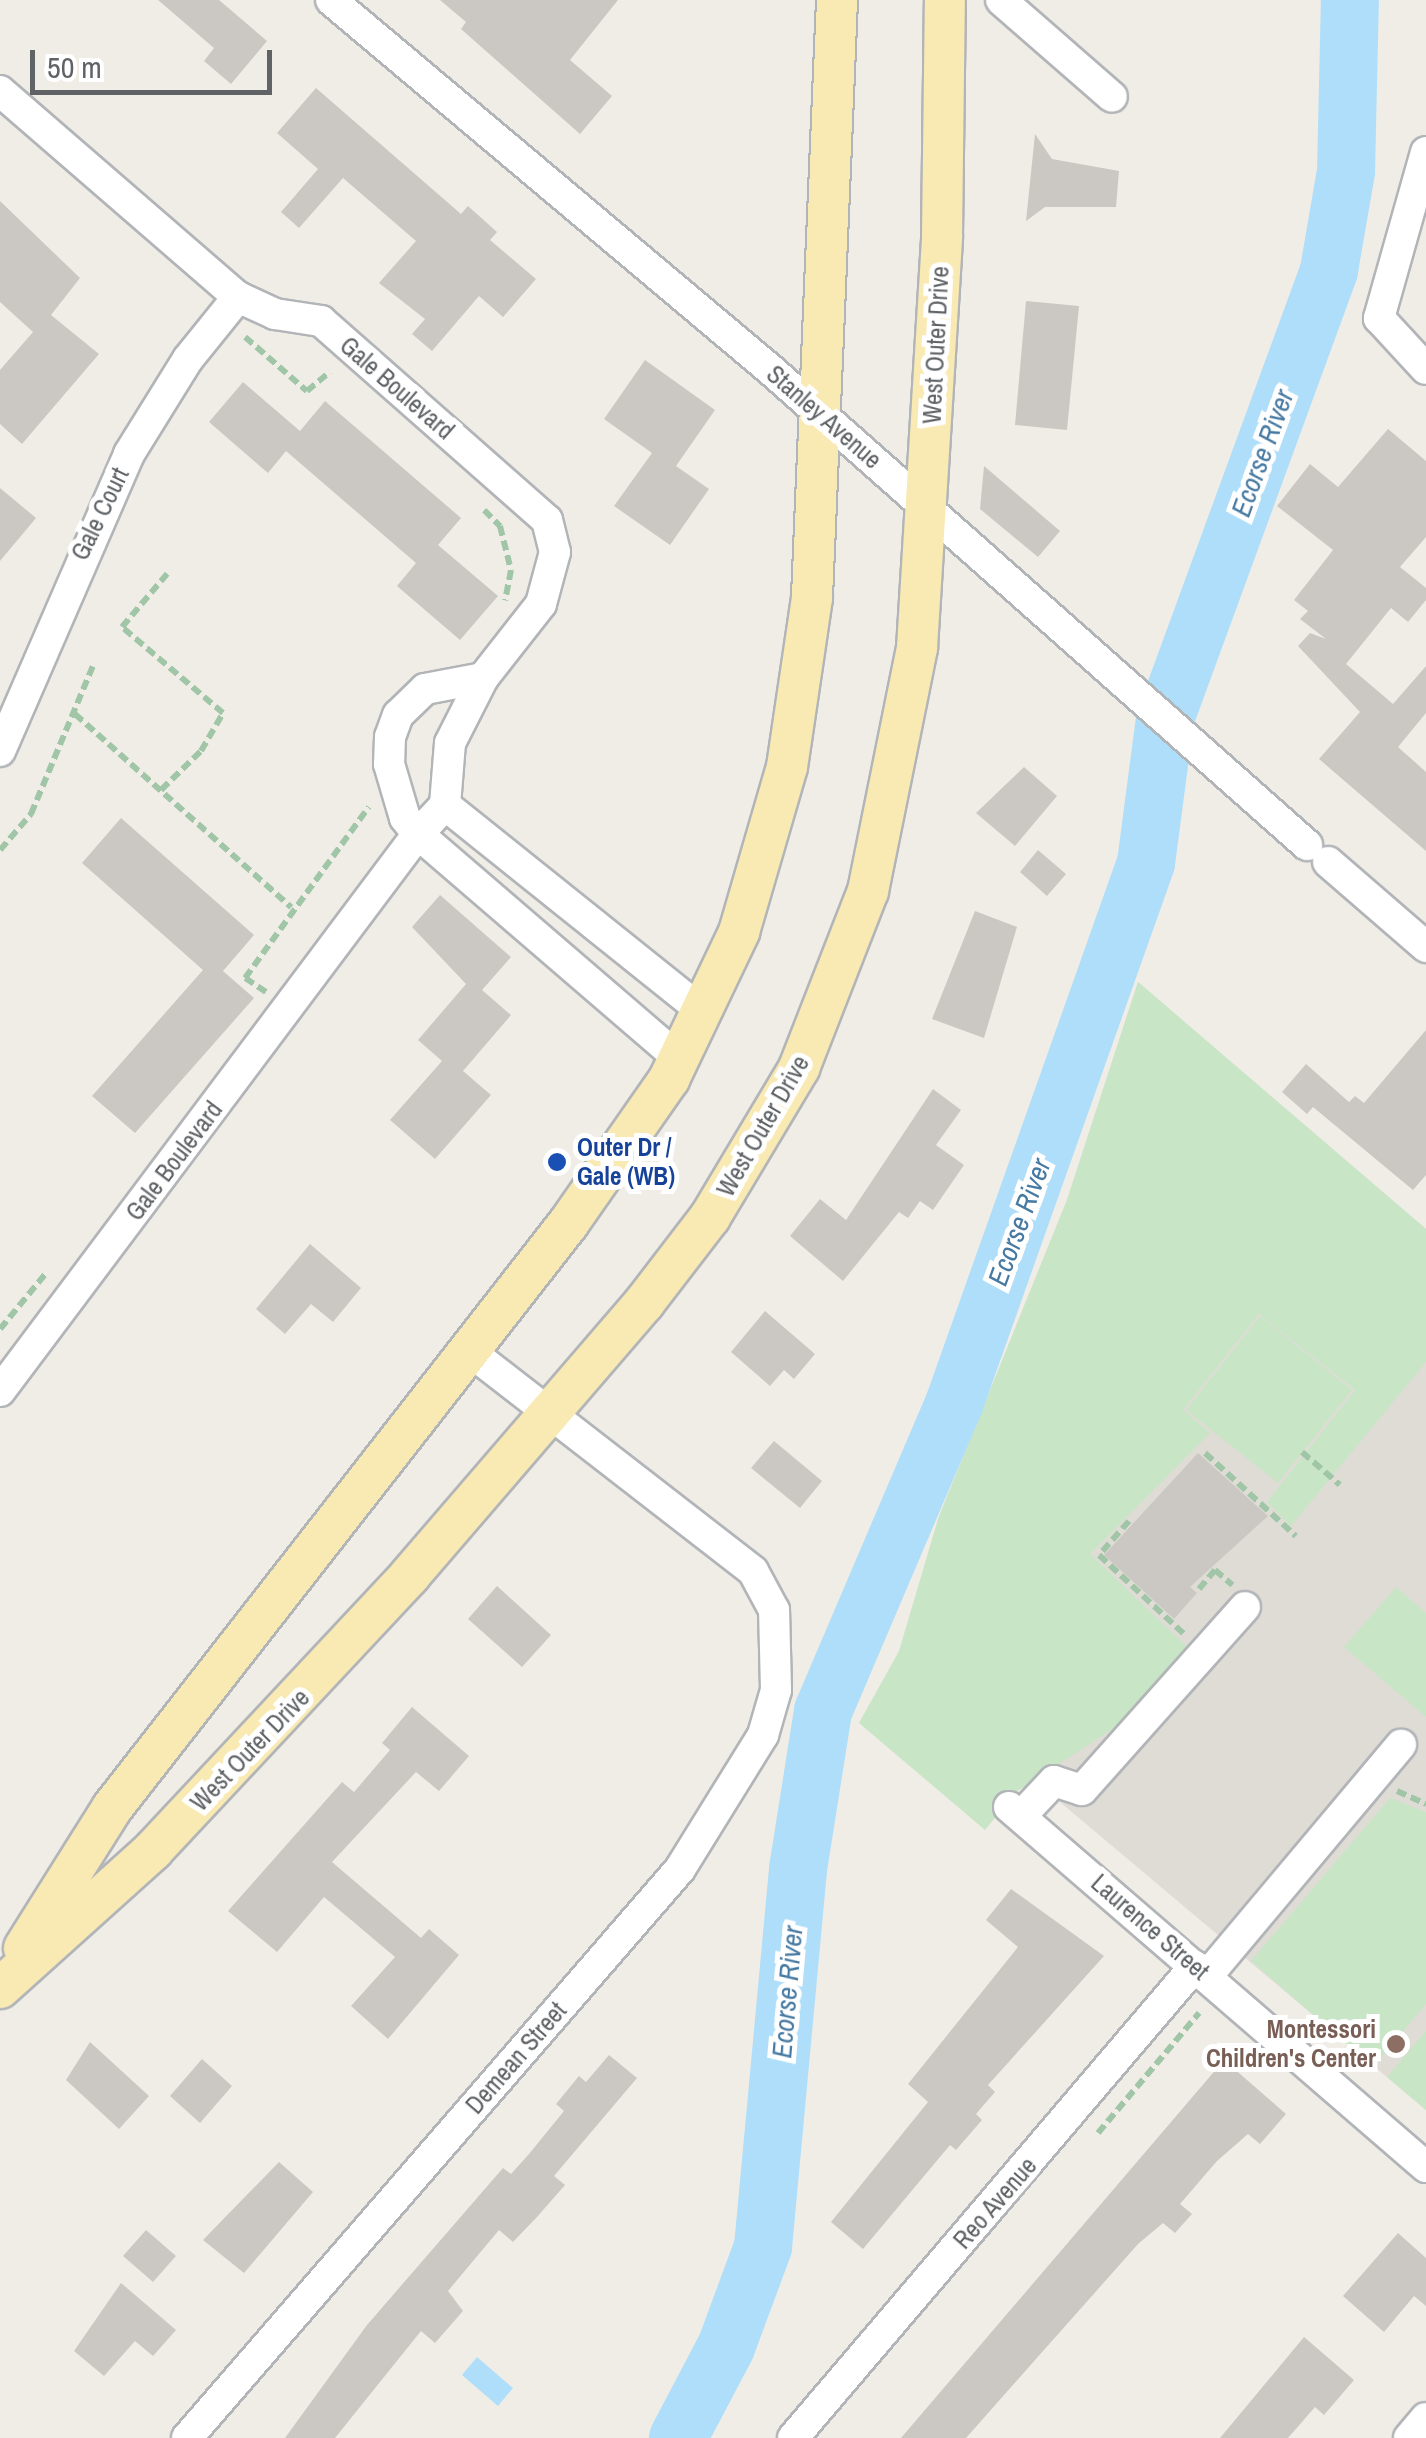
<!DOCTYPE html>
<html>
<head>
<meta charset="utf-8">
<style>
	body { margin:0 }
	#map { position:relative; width:1426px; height:2438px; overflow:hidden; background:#f0ede7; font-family:"Archivo Narrow",sans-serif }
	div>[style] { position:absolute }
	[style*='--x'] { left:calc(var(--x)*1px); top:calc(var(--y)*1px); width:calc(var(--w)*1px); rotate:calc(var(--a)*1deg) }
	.education>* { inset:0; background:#dfdcd6 }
	.green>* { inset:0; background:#c8e5c6 }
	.water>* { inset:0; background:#aedef9 }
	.river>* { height:58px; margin:-29px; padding:0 29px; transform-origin:29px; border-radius:29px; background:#aedef9 }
	.building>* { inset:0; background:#cbc8c4 }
	.path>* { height:6px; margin-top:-3px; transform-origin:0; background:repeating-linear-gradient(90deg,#a0c6a7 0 10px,transparent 0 15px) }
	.roads { filter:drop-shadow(2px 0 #b2b5b8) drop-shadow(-2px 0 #b2b5b8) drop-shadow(0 2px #b2b5b8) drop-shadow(0 -2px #b2b5b8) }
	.minor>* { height:30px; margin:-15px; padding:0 15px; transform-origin:15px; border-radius:15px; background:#fff }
	.major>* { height:40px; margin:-20px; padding:0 20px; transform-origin:20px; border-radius:20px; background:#f9e9b3 }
	.dots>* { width:28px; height:28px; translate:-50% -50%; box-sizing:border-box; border:5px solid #fff; border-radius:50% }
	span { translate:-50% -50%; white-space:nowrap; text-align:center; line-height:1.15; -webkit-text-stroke:10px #fff; paint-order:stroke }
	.street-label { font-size:25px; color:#5f6366 }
	.transit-label { font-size:25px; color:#164399; font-weight:700 }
	.left { translate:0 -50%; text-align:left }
	.education-label { font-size:25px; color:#785e54; font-weight:700 }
	.right { translate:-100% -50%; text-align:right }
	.water-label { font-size:28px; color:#477aa2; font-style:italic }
	.scale { position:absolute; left:30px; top:50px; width:242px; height:45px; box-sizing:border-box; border:5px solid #5f6366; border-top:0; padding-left:12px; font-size:30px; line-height:35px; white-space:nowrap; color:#5f6366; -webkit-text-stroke:8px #fff; paint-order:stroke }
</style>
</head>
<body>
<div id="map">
	<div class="education">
		<i style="clip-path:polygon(1138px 982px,1426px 1229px,1426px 2110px,1035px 1781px,938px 1519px,1067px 1200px)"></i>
	</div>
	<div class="green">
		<i style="clip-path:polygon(1138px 982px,1426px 1229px,1426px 1362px,1291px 1526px,1267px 1502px,1355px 1390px,1259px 1314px,1183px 1410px,1210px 1433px,1090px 1554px,1187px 1647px,1117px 1726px,1016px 1792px,985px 1830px,859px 1723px,899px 1651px,938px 1519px,1067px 1200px)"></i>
		<i style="clip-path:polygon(1260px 1316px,1352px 1390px,1278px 1483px,1186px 1410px)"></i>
		<i style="clip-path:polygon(1396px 1587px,1426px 1613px,1426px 1717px,1344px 1647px)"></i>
		<i style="clip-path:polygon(1390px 1798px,1426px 1812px,1426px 2004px,1373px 2067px,1251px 1961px)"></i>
		<i style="clip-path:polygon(1426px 2031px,1426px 2110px,1387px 2077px)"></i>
	</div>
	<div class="water">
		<i style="clip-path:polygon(477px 2357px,513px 2388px,498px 2406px,462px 2375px)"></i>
	</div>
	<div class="river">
		<i style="--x:678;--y:2438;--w:103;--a:-62.2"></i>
		<i style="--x:726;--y:2347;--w:107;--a:-69.7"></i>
		<i style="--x:763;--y:2247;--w:380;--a:-84.7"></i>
		<i style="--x:798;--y:1869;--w:160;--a:-81"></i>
		<i style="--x:823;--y:1711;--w:334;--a:-66.9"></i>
		<i style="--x:954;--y:1404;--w:574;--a:-70.46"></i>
		<i style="--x:1146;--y:863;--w:145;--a:-82.5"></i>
		<i style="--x:1165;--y:719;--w:478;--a:-69.9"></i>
		<i style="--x:1329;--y:270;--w:99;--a:-80.2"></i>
		<i style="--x:1346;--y:172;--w:172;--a:-88.7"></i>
	</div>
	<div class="building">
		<i style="clip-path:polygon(158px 0,219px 0,267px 41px,231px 84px,204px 61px,214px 48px)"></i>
		<i style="clip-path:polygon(440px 0,618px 0,570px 60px,612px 96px,580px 134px,461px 29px,466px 22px)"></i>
		<i style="clip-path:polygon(316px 88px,461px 214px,468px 206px,497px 232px,490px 240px,536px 279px,503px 317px,479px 296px,432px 351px,412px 334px,425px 319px,379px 283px,416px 241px,343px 178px,299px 228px,281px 212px,318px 169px,277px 133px)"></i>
		<i style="clip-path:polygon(1035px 134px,1052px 159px,1119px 171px,1116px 207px,1045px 207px,1026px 221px)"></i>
		<i style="clip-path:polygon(0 201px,80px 278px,51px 315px,99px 354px,22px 444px,0 424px,0 370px,33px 332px,0 302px)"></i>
		<i style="clip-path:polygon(1026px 301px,1079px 306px,1067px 430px,1015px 425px)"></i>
		<i style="clip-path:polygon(645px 360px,715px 410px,676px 466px,709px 489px,670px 545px,614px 506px,652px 453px,604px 419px)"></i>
		<i style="clip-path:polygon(243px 382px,300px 431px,325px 401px,461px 518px,438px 545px,498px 596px,460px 640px,397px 586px,416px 563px,286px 451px,268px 473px,209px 422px)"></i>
		<i style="clip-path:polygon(1388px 429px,1426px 461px,1426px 537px,1400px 567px,1426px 588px,1426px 600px,1408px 622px,1391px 608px,1346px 664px,1393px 704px,1426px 666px,1426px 713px,1398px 747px,1426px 772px,1426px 851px,1319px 759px,1360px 712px,1298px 646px,1310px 633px,1326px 639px,1300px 619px,1308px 611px,1294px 600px,1333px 550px,1277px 506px,1310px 464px,1338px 487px)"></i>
		<i style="clip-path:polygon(984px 466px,1060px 531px,1038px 557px,980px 509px)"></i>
		<i style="clip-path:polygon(0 488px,36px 518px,0 561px)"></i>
		<i style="clip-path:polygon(1024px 767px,1057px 796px,1015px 846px,976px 813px)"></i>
		<i style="clip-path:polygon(121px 818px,254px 935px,223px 971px,254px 998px,135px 1133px,92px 1096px,203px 970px,82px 863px)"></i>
		<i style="clip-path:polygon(1038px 850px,1066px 874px,1047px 896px,1020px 872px)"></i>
		<i style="clip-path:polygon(440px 895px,511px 957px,482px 990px,511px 1015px,463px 1071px,491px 1095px,435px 1159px,390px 1120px,442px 1061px,418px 1040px,466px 984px,412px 927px)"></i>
		<i style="clip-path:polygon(975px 911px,1017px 927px,984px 1038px,932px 1019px)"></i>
		<i style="clip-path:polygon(1426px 1030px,1426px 1175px,1413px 1190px,1313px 1107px,1307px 1114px,1282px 1092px,1306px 1064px,1349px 1102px,1355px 1096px,1364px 1103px)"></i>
		<i style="clip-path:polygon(933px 1089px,961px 1110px,936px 1145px,964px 1165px,933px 1210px,920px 1201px,908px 1218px,899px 1212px,843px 1281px,790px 1236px,820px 1199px,846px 1220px)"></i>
		<i style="clip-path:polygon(310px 1244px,361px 1288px,333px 1322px,311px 1304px,285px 1334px,256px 1309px)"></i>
		<i style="clip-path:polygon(765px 1311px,815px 1354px,794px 1379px,784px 1370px,770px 1386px,731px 1352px)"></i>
		<i style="clip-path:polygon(774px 1441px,822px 1481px,800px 1508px,751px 1468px)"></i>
		<i style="clip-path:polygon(1198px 1453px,1268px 1516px,1190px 1587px,1197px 1593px,1174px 1619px,1104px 1555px)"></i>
		<i style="clip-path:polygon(497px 1586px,551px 1635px,522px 1667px,468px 1619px)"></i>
		<i style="clip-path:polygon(412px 1707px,469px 1756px,439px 1791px,416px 1772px,332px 1862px,421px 1938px,429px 1929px,459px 1955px,388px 2039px,351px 2006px,395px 1957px,324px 1897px,277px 1952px,228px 1911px,342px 1782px,354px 1792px,390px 1750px,382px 1743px)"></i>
		<i style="clip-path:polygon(1011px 1889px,1104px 1956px,988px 2085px,995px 2092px,976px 2114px,982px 2120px,956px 2150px,950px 2145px,863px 2249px,831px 2222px,928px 2102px,908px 2084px,1018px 1947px,986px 1920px)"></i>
		<i style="clip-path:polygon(90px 2042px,149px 2096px,119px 2129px,66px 2080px)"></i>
		<i style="clip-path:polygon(609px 2055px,637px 2078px,554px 2176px,565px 2185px,537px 2217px,513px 2242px,499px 2230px,448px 2291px,463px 2311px,435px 2343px,421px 2331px,335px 2438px,285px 2438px,367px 2325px,503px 2168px,511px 2174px,529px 2154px,564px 2111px,556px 2104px,579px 2076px,586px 2082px)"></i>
		<i style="clip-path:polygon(202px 2059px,232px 2086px,200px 2123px,170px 2096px)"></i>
		<i style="clip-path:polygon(1224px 2060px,1286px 2114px,1260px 2144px,1248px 2134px,1217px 2161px,1180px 2204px,1192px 2214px,1175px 2233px,1163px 2223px,1138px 2244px,966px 2438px,901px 2438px)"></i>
		<i style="clip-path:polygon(279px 2162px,313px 2192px,244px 2273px,203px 2240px)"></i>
		<i style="clip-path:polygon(146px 2230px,176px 2256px,153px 2282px,123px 2256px)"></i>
		<i style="clip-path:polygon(1398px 2233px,1426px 2258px,1426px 2306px,1414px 2296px,1384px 2332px,1343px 2296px)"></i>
		<i style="clip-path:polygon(121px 2283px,176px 2330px,153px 2356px,135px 2341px,104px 2376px,74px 2351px)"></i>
		<i style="clip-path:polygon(1304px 2337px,1354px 2380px,1324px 2415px,1315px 2407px,1288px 2438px,1220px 2438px)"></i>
	</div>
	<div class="path">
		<i style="--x:245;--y:337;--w:82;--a:41.1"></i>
		<i style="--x:307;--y:391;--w:30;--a:-40"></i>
		<i style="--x:484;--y:510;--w:23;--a:45"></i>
		<i style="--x:500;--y:526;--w:45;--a:76"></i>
		<i style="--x:511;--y:570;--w:31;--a:101"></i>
		<i style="--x:75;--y:714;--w:290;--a:41.8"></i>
		<i style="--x:161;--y:790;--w:56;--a:-44.3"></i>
		<i style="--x:201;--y:751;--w:44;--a:-59.9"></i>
		<i style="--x:223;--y:713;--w:133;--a:-139.6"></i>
		<i style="--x:122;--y:627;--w:70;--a:-49.7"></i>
		<i style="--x:0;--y:850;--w:48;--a:-49.3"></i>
		<i style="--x:31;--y:814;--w:160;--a:-67.3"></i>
		<i style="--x:266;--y:992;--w:25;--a:-146"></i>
		<i style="--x:245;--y:978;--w:211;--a:-54.1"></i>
		<i style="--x:0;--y:1329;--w:74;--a:-50.5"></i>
		<i style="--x:1302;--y:1452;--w:50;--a:41"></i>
		<i style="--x:1205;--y:1453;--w:123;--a:42.4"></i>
		<i style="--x:1129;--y:1521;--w:45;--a:131.4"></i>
		<i style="--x:1099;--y:1555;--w:117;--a:42.9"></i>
		<i style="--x:1199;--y:1589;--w:25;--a:-50"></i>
		<i style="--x:1215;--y:1570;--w:23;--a:41"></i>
		<i style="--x:1397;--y:1791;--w:32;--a:24"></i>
		<i style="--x:1098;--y:2133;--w:157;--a:-49.9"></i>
	</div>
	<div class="roads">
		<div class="minor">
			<i style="--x:331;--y:0;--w:576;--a:40.07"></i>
			<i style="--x:772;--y:371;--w:715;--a:41.54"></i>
			<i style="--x:1001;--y:0;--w:147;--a:41.1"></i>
			<i style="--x:0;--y:91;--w:315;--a:40.9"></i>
			<i style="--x:238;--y:297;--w:41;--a:24.7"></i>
			<i style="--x:275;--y:314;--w:47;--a:8.7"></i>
			<i style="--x:321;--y:321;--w:301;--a:41.4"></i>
			<i style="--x:547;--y:520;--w:33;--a:76"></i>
			<i style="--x:555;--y:552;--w:54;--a:105.1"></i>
			<i style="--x:541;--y:604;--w:94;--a:128.1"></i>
			<i style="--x:1426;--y:152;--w:173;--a:105.8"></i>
			<i style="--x:1379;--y:318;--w:69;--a:47.3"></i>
			<i style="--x:0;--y:751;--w:324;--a:-66.5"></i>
			<i style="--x:129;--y:454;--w:112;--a:-58.2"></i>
			<i style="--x:188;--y:359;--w:80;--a:-51.1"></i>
			<i style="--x:445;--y:805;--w:329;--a:38.7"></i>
			<i style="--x:1328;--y:862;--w:130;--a:40.9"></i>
			<i style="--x:0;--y:1391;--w:690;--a:-53.13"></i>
			<i style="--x:414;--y:839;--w:6;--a:-51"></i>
			<i style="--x:418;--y:834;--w:40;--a:-47"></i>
			<i style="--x:445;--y:805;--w:62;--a:-85.4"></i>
			<i style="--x:450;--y:743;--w:73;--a:-63.1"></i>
			<i style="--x:483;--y:678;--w:59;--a:169.3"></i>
			<i style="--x:425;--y:689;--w:37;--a:136"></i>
			<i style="--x:398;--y:715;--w:23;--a:110"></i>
			<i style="--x:390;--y:737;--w:27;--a:92"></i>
			<i style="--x:389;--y:764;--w:56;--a:73.5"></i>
			<i style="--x:405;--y:818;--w:21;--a:51"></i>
			<i style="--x:418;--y:834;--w:345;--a:40.7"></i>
			<i style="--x:1009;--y:1807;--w:551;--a:40.8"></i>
			<i style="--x:1021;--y:1816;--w:48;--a:-46.7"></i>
			<i style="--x:1054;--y:1781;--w:29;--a:18"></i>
			<i style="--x:1082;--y:1790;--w:245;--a:-48.3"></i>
			<i style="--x:1207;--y:1976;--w:302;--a:-50"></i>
			<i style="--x:187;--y:2438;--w:753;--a:-49.09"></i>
			<i style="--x:680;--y:1869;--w:158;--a:-58.2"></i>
			<i style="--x:763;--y:1735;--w:47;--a:-73.9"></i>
			<i style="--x:776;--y:1690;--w:80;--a:-91.4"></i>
			<i style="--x:774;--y:1610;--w:44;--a:-118.3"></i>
			<i style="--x:753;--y:1571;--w:356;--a:-142.2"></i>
			<i style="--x:793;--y:2438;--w:620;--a:-49.58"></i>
			<i style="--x:1409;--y:2438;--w:26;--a:-50"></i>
		</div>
		<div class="major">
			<i style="--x:24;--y:1948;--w:165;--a:-57.8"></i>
			<i style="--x:112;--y:1808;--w:741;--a:-52.02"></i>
			<i style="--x:568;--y:1224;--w:177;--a:-55.1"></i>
			<i style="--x:669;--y:1079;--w:163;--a:-64.5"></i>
			<i style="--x:739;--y:932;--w:172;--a:-73.8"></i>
			<i style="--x:787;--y:767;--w:172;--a:-81.6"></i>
			<i style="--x:812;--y:597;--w:598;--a:-87.6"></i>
			<i style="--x:0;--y:1988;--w:206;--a:-42"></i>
			<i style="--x:153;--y:1850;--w:376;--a:-46.9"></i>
			<i style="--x:410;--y:1575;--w:359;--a:-49.3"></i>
			<i style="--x:644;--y:1303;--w:108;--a:-52.5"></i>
			<i style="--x:710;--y:1217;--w:174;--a:-59.1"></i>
			<i style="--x:799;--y:1068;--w:190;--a:-68.7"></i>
			<i style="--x:868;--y:891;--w:248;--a:-78.6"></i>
			<i style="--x:917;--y:648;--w:413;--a:-86.5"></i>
			<i style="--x:942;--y:236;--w:236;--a:-89.3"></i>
		</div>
	</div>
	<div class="dots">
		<i style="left:557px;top:1162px;background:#1a4fb4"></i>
		<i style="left:1396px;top:2044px;background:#8d6e63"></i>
	</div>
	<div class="street-label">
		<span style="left:936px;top:345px;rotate:-87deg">West Outer Drive</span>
		<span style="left:397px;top:388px;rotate:41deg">Gale Boulevard</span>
		<span style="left:824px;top:417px;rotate:41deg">Stanley Avenue</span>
		<span style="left:100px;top:514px;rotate:-64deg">Gale Court</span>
		<span style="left:763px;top:1126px;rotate:-60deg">West Outer Drive</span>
		<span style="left:174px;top:1161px;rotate:-53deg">Gale Boulevard</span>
		<span style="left:250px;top:1750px;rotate:-46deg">West Outer Drive</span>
		<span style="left:1150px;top:1927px;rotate:41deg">Laurence Street</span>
		<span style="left:516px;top:2058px;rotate:-49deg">Demean Street</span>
		<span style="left:995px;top:2203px;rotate:-49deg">Reo Avenue</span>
	</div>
	<div class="transit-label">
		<span class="left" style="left:577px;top:1162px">Outer Dr /<br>Gale (WB)</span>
	</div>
	<div class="education-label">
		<span class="right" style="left:1376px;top:2044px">Montessori<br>Children's Center</span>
	</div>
	<div class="water-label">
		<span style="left:1262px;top:453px;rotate:-70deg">Ecorse River</span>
		<span style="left:1019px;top:1222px;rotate:-70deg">Ecorse River</span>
		<span style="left:787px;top:1992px;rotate:-85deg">Ecorse River</span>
	</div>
	<div class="scale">50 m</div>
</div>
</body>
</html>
